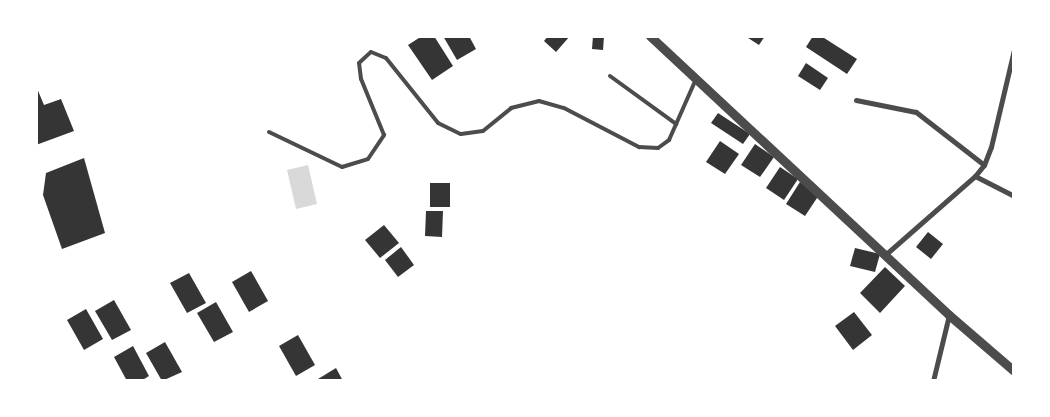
<!DOCTYPE html>
<html>
<head>
<meta charset="utf-8">
<style>
	body { margin:0 }
	#map { position:relative; width:1050px; height:417px; overflow:hidden; background:#fff; font-family:"Archivo Narrow",sans-serif }
	div>[style] { position:absolute }
	[style*='--x'] { left:calc(var(--x)*1px); top:calc(var(--y)*1px); width:calc(var(--w)*1px); rotate:calc(var(--a)*1deg) }
	.water>* { inset:0; background:#d9d9d9 }
	.building>* { inset:0; background:#353535 }
	.service>* { height:4px; margin:-2px; padding:0 2px; transform-origin:2px; border-radius:2px; background:#4c4c4c }
	.minor>* { height:5px; margin:-2.5px; padding:0 2.5px; transform-origin:2.5px; border-radius:2.5px; background:#4c4c4c }
	.tertiary>* { height:9px; margin:-4.5px; padding:0 4.5px; transform-origin:4.5px; border-radius:4.5px; background:#4c4c4c }
	span { translate:-50% -50%; white-space:nowrap; text-align:center; line-height:1.15; -webkit-text-stroke:4px #fff; paint-order:stroke }
	.frame { position:absolute; inset:0; border:38px solid #fff; pointer-events:none }
</style>
</head>
<body>
<div id="map">
	<div class="water">
		<i style="clip-path:polygon(308px 165px,317px 204px,296px 209px,287px 170px)"></i>
	</div>
	<div class="building">
		<i style="clip-path:polygon(422px 36px,434px 36px,453px 66px,432px 80px,408px 45px)"></i>
		<i style="clip-path:polygon(443px 36px,469px 36px,476px 49px,457px 60px)"></i>
		<i style="clip-path:polygon(548px 36px,570px 36px,556px 52px,544px 41px)"></i>
		<i style="clip-path:polygon(593px 36px,604px 36px,603px 50px,592px 49px)"></i>
		<i style="clip-path:polygon(745px 36px,765px 36px,759px 45px)"></i>
		<i style="clip-path:polygon(813px 36px,821px 36px,857px 59px,847px 74px,806px 47px)"></i>
		<i style="clip-path:polygon(806px 63px,828px 78px,820px 90px,798px 76px)"></i>
		<i style="clip-path:polygon(36px 86px,44px 105px,61px 99px,74px 131px,36px 145px)"></i>
		<i style="clip-path:polygon(718px 113px,750px 134px,743px 144px,711px 123px)"></i>
		<i style="clip-path:polygon(720px 141px,739px 154px,725px 174px,706px 162px)"></i>
		<i style="clip-path:polygon(755px 144px,774px 157px,760px 177px,741px 165px)"></i>
		<i style="clip-path:polygon(84px 158px,105px 233px,62px 249px,43px 195px,46px 173px)"></i>
		<i style="clip-path:polygon(780px 167px,798px 179px,784px 200px,766px 188px)"></i>
		<i style="clip-path:polygon(800px 182px,819px 195px,805px 216px,786px 204px)"></i>
		<i style="clip-path:polygon(430px 183px,450px 183px,450px 207px,430px 207px)"></i>
		<i style="clip-path:polygon(426px 211px,443px 211px,442px 237px,425px 236px)"></i>
		<i style="clip-path:polygon(384px 225px,399px 243px,380px 258px,365px 240px)"></i>
		<i style="clip-path:polygon(928px 232px,943px 244px,931px 259px,916px 247px)"></i>
		<i style="clip-path:polygon(401px 247px,414px 265px,398px 277px,385px 260px)"></i>
		<i style="clip-path:polygon(855px 248px,880px 254px,875px 272px,850px 266px)"></i>
		<i style="clip-path:polygon(885px 267px,905px 286px,880px 313px,860px 293px)"></i>
		<i style="clip-path:polygon(251px 271px,268px 301px,249px 312px,232px 282px)"></i>
		<i style="clip-path:polygon(189px 273px,206px 303px,187px 313px,170px 283px)"></i>
		<i style="clip-path:polygon(114px 300px,131px 330px,112px 340px,95px 311px)"></i>
		<i style="clip-path:polygon(216px 302px,233px 332px,214px 342px,197px 313px)"></i>
		<i style="clip-path:polygon(86px 309px,103px 339px,84px 350px,67px 320px)"></i>
		<i style="clip-path:polygon(854px 312px,872px 335px,853px 350px,835px 326px)"></i>
		<i style="clip-path:polygon(298px 335px,315px 365px,296px 376px,279px 346px)"></i>
		<i style="clip-path:polygon(165px 342px,182px 372px,162px 381px,146px 353px)"></i>
		<i style="clip-path:polygon(133px 346px,149px 376px,141px 381px,127px 381px,114px 357px)"></i>
		<i style="clip-path:polygon(336px 368px,343px 381px,319px 381px,318px 379px)"></i>
	</div>
	<div class="service">
		<i style="--x:610;--y:76;--w:82;--a:36"></i>
		<i style="--x:269;--y:132;--w:81;--a:25.6"></i>
		<i style="--x:342;--y:167;--w:27;--a:-17"></i>
		<i style="--x:368;--y:159;--w:29;--a:-56"></i>
		<i style="--x:384;--y:135;--w:61;--a:-112.3"></i>
		<i style="--x:361;--y:79;--w:16;--a:-97"></i>
		<i style="--x:359;--y:63;--w:16;--a:-43"></i>
		<i style="--x:371;--y:52;--w:16;--a:22"></i>
		<i style="--x:386;--y:58;--w:83;--a:51.3"></i>
		<i style="--x:438;--y:123;--w:25;--a:26"></i>
		<i style="--x:461;--y:134;--w:22;--a:-8"></i>
		<i style="--x:483;--y:131;--w:36;--a:-39"></i>
		<i style="--x:511;--y:108;--w:29;--a:-14"></i>
		<i style="--x:539;--y:101;--w:26;--a:16"></i>
		<i style="--x:564;--y:108;--w:85;--a:27.5"></i>
		<i style="--x:639;--y:147;--w:19;--a:3"></i>
		<i style="--x:658;--y:148;--w:14;--a:-36"></i>
		<i style="--x:669;--y:140;--w:67;--a:-66.1"></i>
	</div>
	<div class="minor">
		<i style="--x:856;--y:100;--w:61;--a:11.3"></i>
		<i style="--x:916;--y:112;--w:86;--a:37.9"></i>
		<i style="--x:975;--y:176;--w:14;--a:-51"></i>
		<i style="--x:984;--y:165;--w:19;--a:-69"></i>
		<i style="--x:991;--y:147;--w:100;--a:-76.7"></i>
		<i style="--x:885;--y:255;--w:120;--a:-41.3"></i>
		<i style="--x:975;--y:176;--w:44;--a:27.1"></i>
		<i style="--x:933;--y:381;--w:68;--a:-76.4"></i>
	</div>
	<div class="tertiary">
		<i style="--x:650;--y:36;--w:409;--a:43"></i>
		<i style="--x:949;--y:315;--w:86;--a:40.7"></i>
	</div>
	<div class="frame"></div>
</div>
</body>
</html>
